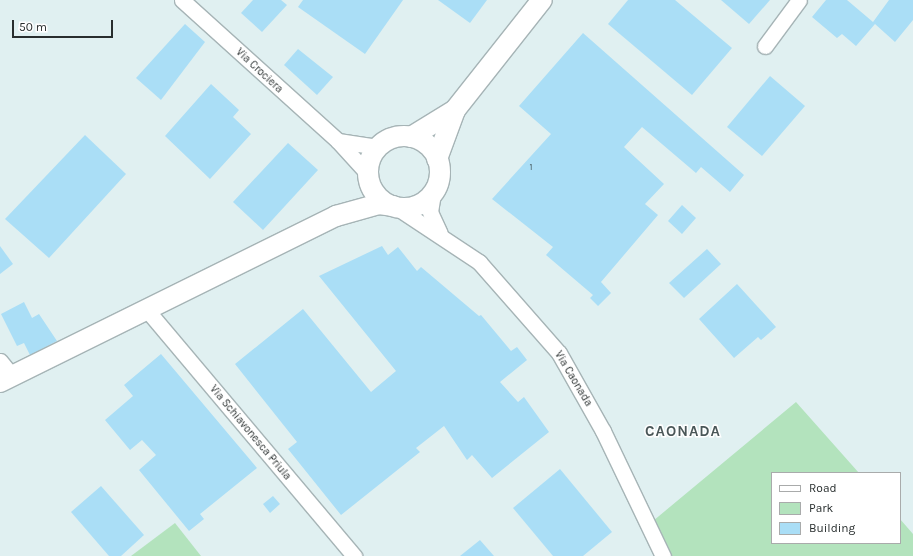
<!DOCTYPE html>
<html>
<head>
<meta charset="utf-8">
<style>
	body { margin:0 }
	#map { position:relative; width:913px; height:556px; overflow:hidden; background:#e0f0f1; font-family:Karla,sans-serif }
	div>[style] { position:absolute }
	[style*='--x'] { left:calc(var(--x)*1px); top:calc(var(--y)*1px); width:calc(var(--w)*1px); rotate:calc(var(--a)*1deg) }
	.green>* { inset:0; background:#b3e3bd }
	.building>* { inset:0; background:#aadef6 }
	.roads { filter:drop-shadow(1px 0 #a6b4b6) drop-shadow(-1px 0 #a6b4b6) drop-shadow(0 1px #a6b4b6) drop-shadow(0 -1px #a6b4b6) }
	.minor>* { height:15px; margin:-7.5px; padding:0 7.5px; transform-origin:7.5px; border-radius:7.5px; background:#fff }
	.major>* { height:20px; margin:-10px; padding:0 10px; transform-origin:10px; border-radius:10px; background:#fff }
	.major>.ring { margin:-10px; padding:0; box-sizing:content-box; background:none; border:20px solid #fff; border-radius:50% }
	span { translate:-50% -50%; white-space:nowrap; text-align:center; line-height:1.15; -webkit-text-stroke:3px #fff; paint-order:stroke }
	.number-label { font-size:9px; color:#485a60 }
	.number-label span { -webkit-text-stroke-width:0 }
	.street-label { font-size:11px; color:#282e2e }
	.district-label { font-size:15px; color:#4a5758; font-weight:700; letter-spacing:1px }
	.legend { position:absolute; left:771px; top:472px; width:130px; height:72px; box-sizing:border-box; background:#fff; border:1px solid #a9abab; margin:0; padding:5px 7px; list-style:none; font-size:12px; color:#282e2e }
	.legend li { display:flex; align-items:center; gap:8px; height:20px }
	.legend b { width:20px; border:1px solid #a9abab }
	.scale { position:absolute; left:12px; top:20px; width:101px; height:18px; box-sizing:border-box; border:2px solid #282e2e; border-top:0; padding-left:5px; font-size:12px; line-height:14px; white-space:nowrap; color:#282e2e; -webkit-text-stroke:3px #fff; paint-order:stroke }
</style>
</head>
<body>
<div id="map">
	<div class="green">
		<i style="clip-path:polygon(796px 402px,859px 473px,772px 473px,772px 543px,900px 543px,900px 519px,913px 534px,913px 556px,669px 556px,653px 521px)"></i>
		<i style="clip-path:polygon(175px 523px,201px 556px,131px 556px)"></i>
	</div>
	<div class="building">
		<i style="clip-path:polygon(253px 0,281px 0,287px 5px,262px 32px,241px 13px)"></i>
		<i style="clip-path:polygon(303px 0,403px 0,365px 54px,298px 7px)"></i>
		<i style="clip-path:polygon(438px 0,487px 0,470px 23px)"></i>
		<i style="clip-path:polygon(628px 0,675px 0,732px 48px,692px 95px,608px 24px)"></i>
		<i style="clip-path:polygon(721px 0,770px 0,749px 24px)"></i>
		<i style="clip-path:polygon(826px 0,847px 0,873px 22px,889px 0,913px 0,913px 20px,895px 42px,875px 24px,856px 46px,842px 34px,837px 38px,812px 17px)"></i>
		<i style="clip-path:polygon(185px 24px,205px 42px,161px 100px,136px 78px)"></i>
		<i style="clip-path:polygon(583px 33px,744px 175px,730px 192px,701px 167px,696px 173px,642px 127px,624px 147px,664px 184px,645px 204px,658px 215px,601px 282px,611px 293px,598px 306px,590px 298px,593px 295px,546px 255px,553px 247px,492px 199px,551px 134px,519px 106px)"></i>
		<i style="clip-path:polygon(298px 49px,333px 77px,317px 95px,284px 65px)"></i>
		<i style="clip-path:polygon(770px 76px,805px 106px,762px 156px,727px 127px)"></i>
		<i style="clip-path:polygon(211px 84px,239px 110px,233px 117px,251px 134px,210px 179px,165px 136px)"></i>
		<i style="clip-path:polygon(85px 135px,126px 174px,49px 258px,5px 219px)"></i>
		<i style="clip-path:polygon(288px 143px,318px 170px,263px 230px,233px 202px)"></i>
		<i style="clip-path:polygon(682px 205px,696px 218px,682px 234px,668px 221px)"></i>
		<i style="clip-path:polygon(0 246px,13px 264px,0 274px)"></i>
		<i style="clip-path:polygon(382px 246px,388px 255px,398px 247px,417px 271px,421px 267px,479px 316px,481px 315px,511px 351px,517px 347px,527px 360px,500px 382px,518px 402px,524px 397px,549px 432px,492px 478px,472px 455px,467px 460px,444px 426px,416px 448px,420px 452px,341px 515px,288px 449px,297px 442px,235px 364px,303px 309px,371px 392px,396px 371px,319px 276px)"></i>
		<i style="clip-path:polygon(707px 249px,721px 264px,684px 298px,669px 283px)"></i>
		<i style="clip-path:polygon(737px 284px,776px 327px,761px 340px,758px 337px,734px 358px,699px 319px)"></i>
		<i style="clip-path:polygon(24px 302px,32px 318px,39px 314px,57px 341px,30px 355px,24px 343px,17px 346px,1px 314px)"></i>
		<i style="clip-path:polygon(161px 354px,257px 468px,200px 514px,204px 519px,189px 531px,139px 470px,156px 455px,142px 440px,130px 450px,105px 420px,133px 396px,124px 385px)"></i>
		<i style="clip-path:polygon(560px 469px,612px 532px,583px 556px,553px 556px,513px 508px)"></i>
		<i style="clip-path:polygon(101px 486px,144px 535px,121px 556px,109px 556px,71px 512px)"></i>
		<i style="clip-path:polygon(273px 496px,280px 504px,270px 513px,263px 504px)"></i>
		<i style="clip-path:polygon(480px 540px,494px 556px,460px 556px)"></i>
	</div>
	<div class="roads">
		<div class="minor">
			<i style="--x:182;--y:0;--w:210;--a:42.1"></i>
			<i style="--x:338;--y:141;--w:45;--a:47.7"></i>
			<i style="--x:765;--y:46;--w:57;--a:-53.5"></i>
			<i style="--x:338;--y:141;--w:40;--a:8.5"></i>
			<i style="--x:433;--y:193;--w:19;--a:99"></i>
			<i style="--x:430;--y:212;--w:23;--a:65"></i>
			<i style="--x:396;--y:207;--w:100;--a:33.5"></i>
			<i style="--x:479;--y:262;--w:121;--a:48.7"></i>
			<i style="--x:559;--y:353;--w:90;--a:60.6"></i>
			<i style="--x:603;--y:431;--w:139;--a:64.4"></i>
			<i style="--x:147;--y:310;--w:322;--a:49.9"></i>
			<i style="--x:0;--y:361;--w:19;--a:51"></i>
		</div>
		<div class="major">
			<i class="ring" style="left:368px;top:136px;width:52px;height:52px"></i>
			<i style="--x:411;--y:137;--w:52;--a:-31.5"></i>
			<i style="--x:455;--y:110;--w:140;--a:-51.7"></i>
			<i style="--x:437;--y:159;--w:52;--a:-69.8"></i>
			<i style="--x:0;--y:382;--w:375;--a:-26.3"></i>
			<i style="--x:336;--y:216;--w:45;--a:-15.6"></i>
			<i style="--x:379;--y:204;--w:15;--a:8"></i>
		</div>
	</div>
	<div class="number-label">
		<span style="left:531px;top:167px">1</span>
	</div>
	<div class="street-label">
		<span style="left:259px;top:71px;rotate:43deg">Via Crociera</span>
		<span style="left:573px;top:379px;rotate:59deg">Via Caonada</span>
		<span style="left:250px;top:433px;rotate:50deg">Via Schiavonesca Priula</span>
	</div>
	<div class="district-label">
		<span style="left:683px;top:432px">CAONADA</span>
	</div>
	<ul class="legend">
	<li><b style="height:5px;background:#fff"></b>Road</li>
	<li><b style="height:11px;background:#b3e3bd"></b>Park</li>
	<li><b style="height:11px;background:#aadef6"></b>Building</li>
	</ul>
	<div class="scale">50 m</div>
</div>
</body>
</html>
